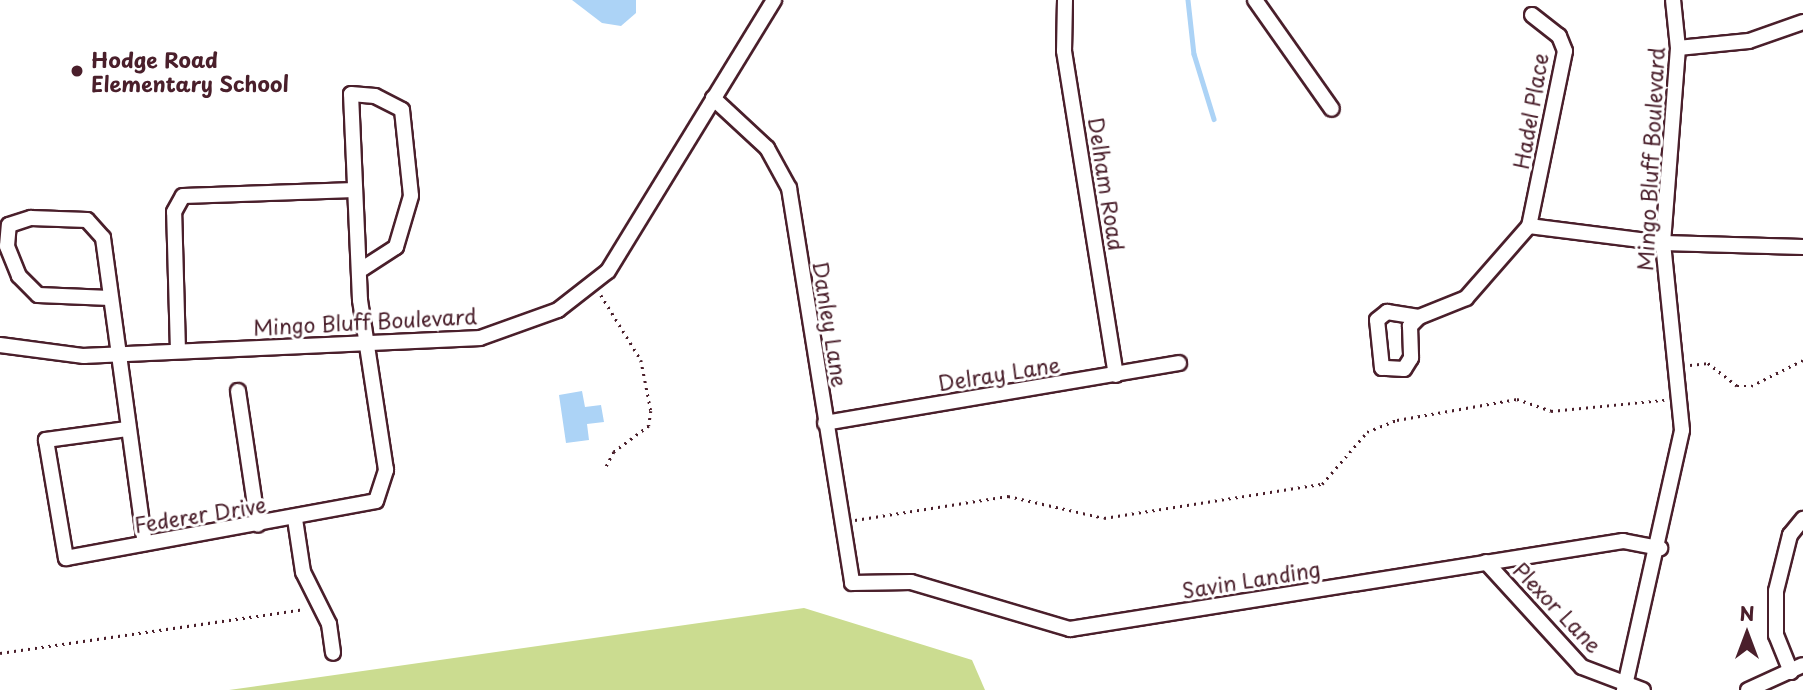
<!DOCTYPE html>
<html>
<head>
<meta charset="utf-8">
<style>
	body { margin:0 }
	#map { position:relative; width:1803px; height:690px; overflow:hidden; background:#fff; font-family:"Playpen Sans",sans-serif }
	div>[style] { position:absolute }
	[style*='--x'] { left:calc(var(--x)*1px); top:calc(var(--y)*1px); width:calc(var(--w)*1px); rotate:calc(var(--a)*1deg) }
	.green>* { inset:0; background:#cbdc90 }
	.water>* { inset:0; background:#acd3f6 }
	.stream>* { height:4.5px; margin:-2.25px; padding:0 2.25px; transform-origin:2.25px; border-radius:2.25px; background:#acd3f6 }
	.path>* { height:2.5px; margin-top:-1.25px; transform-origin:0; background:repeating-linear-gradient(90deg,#4a1f2b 0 2px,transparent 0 7px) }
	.roads { filter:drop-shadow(2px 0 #4a1f2b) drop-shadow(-2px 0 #4a1f2b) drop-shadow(0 2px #4a1f2b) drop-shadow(0 -2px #4a1f2b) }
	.minor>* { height:14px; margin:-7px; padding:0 7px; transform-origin:7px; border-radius:7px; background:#fff }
	.dots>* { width:19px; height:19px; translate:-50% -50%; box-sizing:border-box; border:4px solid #fff; border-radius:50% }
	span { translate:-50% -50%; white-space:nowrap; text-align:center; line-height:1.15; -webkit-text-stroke:6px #fff; paint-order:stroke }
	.poi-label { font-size:21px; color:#4a1f2b; font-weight:700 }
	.left { translate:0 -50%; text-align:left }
	.street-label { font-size:21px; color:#4a1f2b }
	.north { position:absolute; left:1712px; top:599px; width:70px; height:70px; -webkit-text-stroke:5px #fff; paint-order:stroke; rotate:0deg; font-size:19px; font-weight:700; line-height:28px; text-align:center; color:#4a1f2b }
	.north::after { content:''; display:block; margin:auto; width:24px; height:32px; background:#4a1f2b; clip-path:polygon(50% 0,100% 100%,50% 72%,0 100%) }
</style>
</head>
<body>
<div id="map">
	<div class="green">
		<i style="clip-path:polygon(804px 608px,972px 660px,985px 690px,229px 690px)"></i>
	</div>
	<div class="water">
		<i style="clip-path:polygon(572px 0,636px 0,636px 13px,621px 26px,602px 23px)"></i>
		<i style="clip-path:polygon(582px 391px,585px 407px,601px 405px,604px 422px,587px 424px,589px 440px,566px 443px,559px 395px)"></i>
	</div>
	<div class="stream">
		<i style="--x:1188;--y:0;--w:54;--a:83.7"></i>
		<i style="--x:1194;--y:54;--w:68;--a:72.9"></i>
	</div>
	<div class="path">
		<i style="--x:601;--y:295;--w:76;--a:58.4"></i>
		<i style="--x:641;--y:360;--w:52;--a:78.9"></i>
		<i style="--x:651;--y:411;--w:15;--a:98"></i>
		<i style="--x:649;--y:426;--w:44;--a:143.4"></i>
		<i style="--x:614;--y:452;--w:19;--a:118"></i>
		<i style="--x:1690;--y:365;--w:18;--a:-6"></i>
		<i style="--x:1708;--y:363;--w:37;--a:38"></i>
		<i style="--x:1737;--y:386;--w:14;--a:0"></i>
		<i style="--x:1751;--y:386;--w:58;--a:-26.6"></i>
		<i style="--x:855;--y:520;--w:155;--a:-8.9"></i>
		<i style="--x:1008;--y:496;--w:98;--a:12.9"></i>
		<i style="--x:1104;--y:518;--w:221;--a:-8.9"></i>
		<i style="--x:1322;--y:484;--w:69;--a:-49.1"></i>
		<i style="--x:1367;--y:432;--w:32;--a:-22"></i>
		<i style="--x:1397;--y:420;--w:122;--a:-9.9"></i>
		<i style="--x:1517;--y:399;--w:36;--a:19"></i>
		<i style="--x:1551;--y:411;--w:114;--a:-5.6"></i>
		<i style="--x:0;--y:653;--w:308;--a:-8.2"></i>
	</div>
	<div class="roads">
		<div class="minor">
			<i style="--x:1065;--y:0;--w:51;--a:91.1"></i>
			<i style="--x:1064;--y:51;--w:328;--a:80.9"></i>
			<i style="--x:1255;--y:0;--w:133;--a:54.8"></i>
			<i style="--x:1532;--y:15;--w:34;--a:38"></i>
			<i style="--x:1559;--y:36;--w:16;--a:68"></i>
			<i style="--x:1565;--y:51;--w:179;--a:101.6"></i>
			<i style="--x:1529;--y:226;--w:135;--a:7.2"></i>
			<i style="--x:1663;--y:243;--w:140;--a:1.6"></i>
			<i style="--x:1678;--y:48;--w:71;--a:-5.6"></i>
			<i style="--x:1749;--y:41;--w:57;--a:-19.4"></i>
			<i style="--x:713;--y:98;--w:74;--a:42.8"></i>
			<i style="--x:767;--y:148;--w:46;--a:61.2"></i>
			<i style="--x:789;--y:188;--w:400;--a:80.9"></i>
			<i style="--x:852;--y:583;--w:59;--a:-1"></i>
			<i style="--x:911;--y:582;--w:166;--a:16.5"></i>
			<i style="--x:1070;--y:629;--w:560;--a:-9.04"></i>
			<i style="--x:1623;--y:541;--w:38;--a:11"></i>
			<i style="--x:110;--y:298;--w:72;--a:-177.6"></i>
			<i style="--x:38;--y:295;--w:27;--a:-135"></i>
			<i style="--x:19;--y:276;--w:32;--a:-112"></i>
			<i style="--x:7;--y:246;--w:21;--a:-85"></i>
			<i style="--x:9;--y:225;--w:23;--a:-18"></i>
			<i style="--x:31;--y:218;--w:56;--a:2"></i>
			<i style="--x:87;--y:220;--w:24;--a:48"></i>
			<i style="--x:103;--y:238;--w:308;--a:82.2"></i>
			<i style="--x:1419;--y:317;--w:13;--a:135"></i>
			<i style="--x:1410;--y:326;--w:32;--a:88"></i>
			<i style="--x:1411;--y:358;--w:13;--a:122"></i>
			<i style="--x:1404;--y:369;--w:22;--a:-177"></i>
			<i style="--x:1382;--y:368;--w:48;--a:-95.9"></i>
			<i style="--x:1377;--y:320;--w:13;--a:-39"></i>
			<i style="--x:1387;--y:312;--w:32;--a:9"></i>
			<i style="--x:1419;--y:317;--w:51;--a:-22"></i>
			<i style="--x:1466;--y:298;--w:96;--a:-48.8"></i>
			<i style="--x:0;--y:345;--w:85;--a:7.5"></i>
			<i style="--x:84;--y:356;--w:396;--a:-2.6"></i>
			<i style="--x:480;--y:338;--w:83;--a:-19.7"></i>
			<i style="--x:558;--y:310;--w:63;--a:-38"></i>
			<i style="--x:608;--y:271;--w:318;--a:-58.5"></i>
			<i style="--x:178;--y:351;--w:139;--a:-91.6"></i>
			<i style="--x:174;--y:212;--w:18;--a:-61"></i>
			<i style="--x:183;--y:196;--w:172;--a:-2"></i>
			<i style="--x:238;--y:391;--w:135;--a:81.5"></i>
			<i style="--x:825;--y:423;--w:359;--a:-9.6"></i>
			<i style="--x:127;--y:429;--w:82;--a:172.3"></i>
			<i style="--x:46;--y:440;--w:120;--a:80.4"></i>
			<i style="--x:66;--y:558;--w:315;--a:-10.4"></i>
			<i style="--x:376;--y:501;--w:33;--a:-72"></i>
			<i style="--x:386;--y:470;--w:172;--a:-98.7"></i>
			<i style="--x:360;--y:300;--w:206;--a:-92.5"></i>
			<i style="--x:351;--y:94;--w:24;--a:5"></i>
			<i style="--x:375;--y:96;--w:30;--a:27"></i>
			<i style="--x:402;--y:110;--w:86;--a:84"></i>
			<i style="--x:411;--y:196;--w:53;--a:106.4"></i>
			<i style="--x:396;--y:247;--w:44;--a:147"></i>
			<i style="--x:295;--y:519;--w:54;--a:81.4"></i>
			<i style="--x:303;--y:572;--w:58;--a:63.4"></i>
			<i style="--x:329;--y:624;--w:29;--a:82"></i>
			<i style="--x:1486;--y:562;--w:142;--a:47.6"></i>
			<i style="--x:1582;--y:667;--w:65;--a:20.7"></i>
			<i style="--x:1791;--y:672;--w:40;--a:-112"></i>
			<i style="--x:1776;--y:635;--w:44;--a:-90"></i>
			<i style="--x:1776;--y:591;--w:58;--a:-76"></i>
			<i style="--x:1790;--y:535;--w:21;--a:-51"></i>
			<i style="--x:1624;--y:690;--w:266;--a:-77.4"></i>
			<i style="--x:1682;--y:430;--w:188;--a:-95.8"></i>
			<i style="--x:1663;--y:243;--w:196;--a:-85.6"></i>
			<i style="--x:1678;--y:48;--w:48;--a:-95.9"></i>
			<i style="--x:1748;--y:690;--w:60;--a:-24.4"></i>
		</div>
	</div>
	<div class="dots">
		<i style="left:77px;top:71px;background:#4a1f2b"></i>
	</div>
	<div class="poi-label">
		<span class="left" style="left:91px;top:71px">Hodge Road<br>Elementary School</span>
	</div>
	<div class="street-label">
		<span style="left:1530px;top:111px;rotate:-80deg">Hadel Place</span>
		<span style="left:1650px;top:159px;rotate:-87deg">Mingo Bluff Boulevard</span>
		<span style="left:1107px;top:184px;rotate:81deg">Delham Road</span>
		<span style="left:365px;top:321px;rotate:-3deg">Mingo Bluff Boulevard</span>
		<span style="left:831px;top:324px;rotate:81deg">Danley Lane</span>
		<span style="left:999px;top:373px;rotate:-9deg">Delray Lane</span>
		<span style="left:200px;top:514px;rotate:-9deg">Federer Drive</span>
		<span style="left:1251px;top:579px;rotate:-9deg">Savin Landing</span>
		<span style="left:1558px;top:607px;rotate:46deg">Plexor Lane</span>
	</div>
	<div class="north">N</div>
</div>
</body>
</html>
